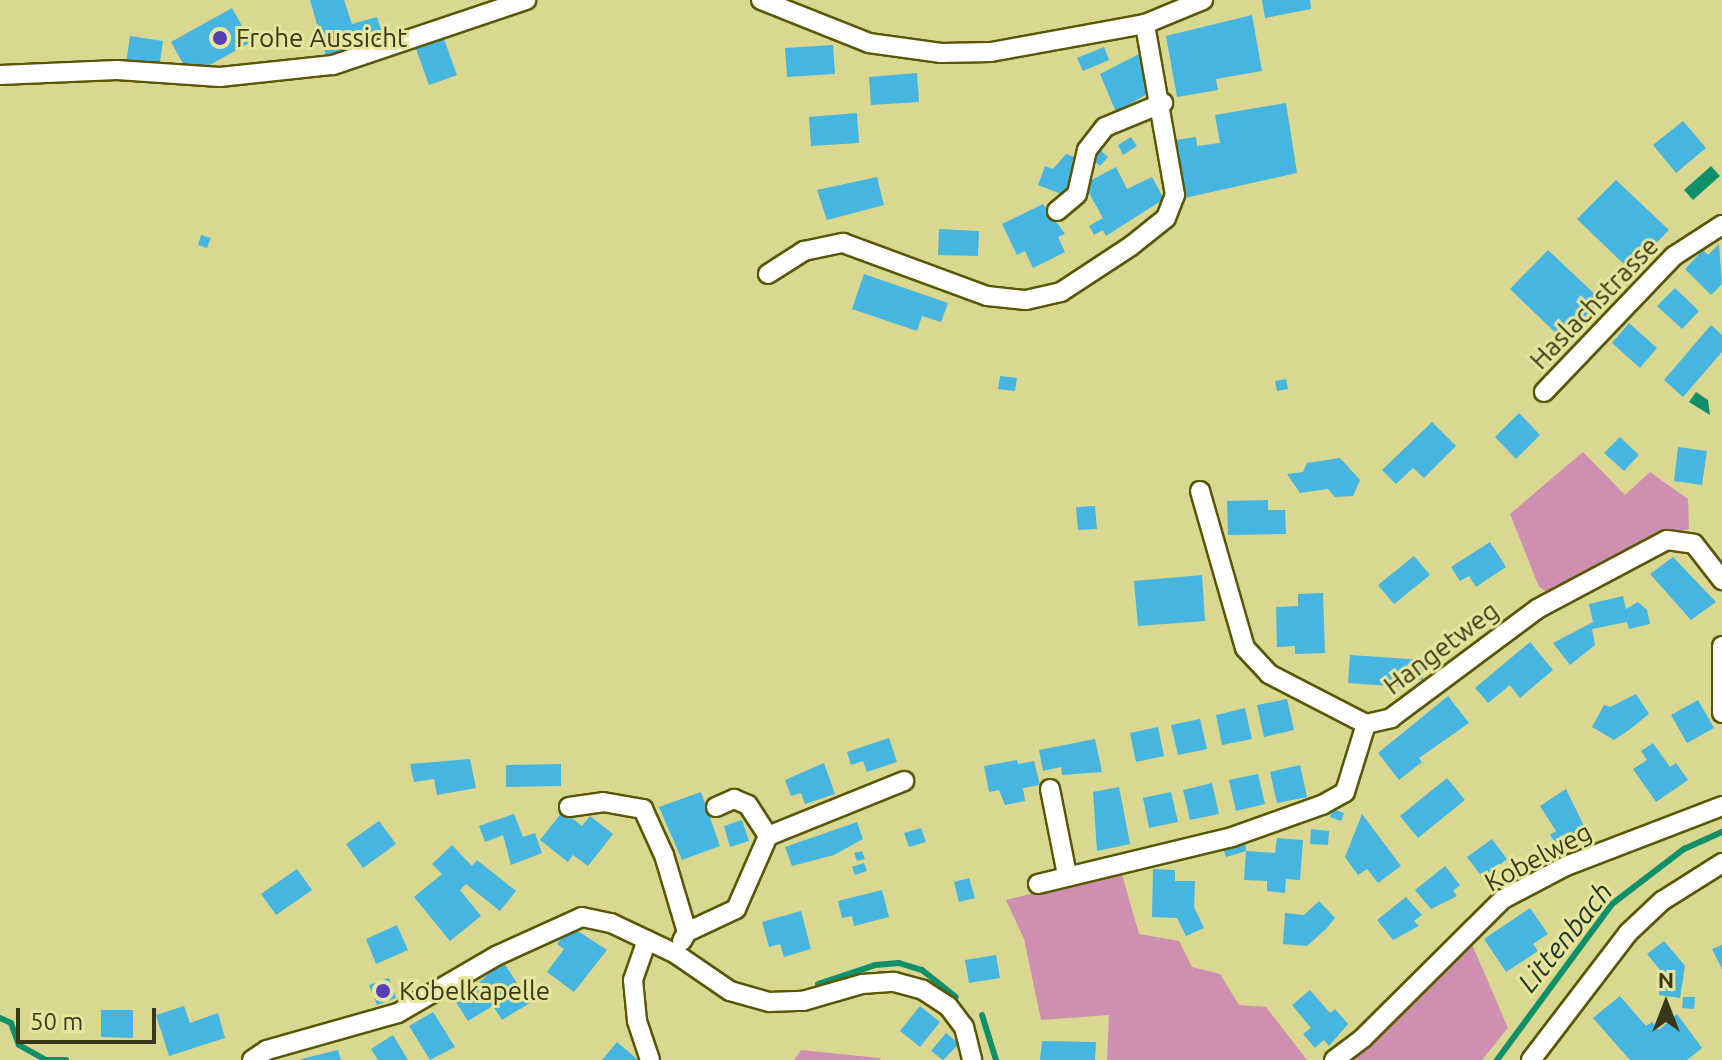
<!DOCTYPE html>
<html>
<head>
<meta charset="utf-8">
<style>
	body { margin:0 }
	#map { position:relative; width:1722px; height:1060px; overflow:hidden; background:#dad890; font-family:Ubuntu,sans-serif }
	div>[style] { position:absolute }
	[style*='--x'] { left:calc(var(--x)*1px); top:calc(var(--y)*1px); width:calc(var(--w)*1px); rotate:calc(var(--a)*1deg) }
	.green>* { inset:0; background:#ce8fb0 }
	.water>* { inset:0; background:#0f906b }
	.stream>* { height:6px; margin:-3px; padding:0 3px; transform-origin:3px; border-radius:3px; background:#0f906b }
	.building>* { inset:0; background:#46b5df }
	.roads { filter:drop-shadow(2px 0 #5a5603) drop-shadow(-2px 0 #5a5603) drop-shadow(0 2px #5a5603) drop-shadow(0 -2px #5a5603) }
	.minor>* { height:18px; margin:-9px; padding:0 9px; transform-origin:9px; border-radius:9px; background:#fff }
	.dots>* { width:22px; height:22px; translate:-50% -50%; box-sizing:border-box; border:4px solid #e7e59c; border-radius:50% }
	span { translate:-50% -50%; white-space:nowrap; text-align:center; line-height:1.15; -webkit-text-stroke:6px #e7e59c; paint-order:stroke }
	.poi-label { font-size:26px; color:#39381b }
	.left { translate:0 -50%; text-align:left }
	.street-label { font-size:26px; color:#39381b }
	.water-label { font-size:28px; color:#1c342a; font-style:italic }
	.north { position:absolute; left:1626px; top:964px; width:80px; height:80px; -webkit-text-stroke:6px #e7e59c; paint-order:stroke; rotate:0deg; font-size:22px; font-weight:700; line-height:32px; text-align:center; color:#39381b }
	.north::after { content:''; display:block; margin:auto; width:28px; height:36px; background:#39381b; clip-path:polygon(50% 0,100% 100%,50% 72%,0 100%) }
	.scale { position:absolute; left:16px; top:1008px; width:140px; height:36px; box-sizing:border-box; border:4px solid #39381b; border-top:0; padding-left:10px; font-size:24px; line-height:28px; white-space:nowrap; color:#39381b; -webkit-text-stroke:6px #e7e59c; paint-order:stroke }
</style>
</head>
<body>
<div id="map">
	<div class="green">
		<i style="clip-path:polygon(1583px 452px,1625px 495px,1650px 472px,1688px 499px,1689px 529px,1630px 548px,1546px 591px,1539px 587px,1510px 514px)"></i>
		<i style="clip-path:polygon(1121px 871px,1139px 934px,1179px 941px,1192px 967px,1220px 974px,1239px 1005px,1266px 1007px,1307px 1060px,1107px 1060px,1109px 1015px,1041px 1020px,1024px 939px,1006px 900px)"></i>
		<i style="clip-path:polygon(1471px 942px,1508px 1028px,1482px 1060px,1348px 1060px,1376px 1040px)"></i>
		<i style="clip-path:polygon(801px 1050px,879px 1058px,881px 1060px,794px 1060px)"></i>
	</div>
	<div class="water">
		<i style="clip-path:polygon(1711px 166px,1720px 176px,1693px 200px,1684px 190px)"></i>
		<i style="clip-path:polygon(1696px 392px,1708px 400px,1710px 415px,1689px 402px)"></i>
	</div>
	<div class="stream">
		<i style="--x:818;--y:984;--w:60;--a:-18.4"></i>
		<i style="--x:875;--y:965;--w:24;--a:-5"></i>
		<i style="--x:899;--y:963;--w:24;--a:17"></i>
		<i style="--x:922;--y:970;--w:43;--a:38.5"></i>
		<i style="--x:982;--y:1015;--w:47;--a:72.7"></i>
		<i style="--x:0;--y:1018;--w:12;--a:24"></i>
		<i style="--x:11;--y:1023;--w:23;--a:70"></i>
		<i style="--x:19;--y:1045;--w:31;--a:29"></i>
		<i style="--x:46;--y:1060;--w:20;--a:0"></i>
		<i style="--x:1497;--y:1060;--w:194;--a:-53.6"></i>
		<i style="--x:1612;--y:904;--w:91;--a:-37.4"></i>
		<i style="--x:1684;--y:849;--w:42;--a:-24.1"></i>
	</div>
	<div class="building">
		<i style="clip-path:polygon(310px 0,344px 0,352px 24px,377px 17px,385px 42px,327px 59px)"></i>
		<i style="clip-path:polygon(1262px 0,1310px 0,1311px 9px,1265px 18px)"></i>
		<i style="clip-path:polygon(232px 8px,251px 42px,190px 76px,171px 42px)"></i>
		<i style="clip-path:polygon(1252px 15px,1262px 71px,1216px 79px,1218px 90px,1177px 97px,1166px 36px)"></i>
		<i style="clip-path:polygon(130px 36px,163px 41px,159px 69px,126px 64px)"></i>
		<i style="clip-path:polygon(444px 39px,457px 75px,429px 85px,416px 49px)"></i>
		<i style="clip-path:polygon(833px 45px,835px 74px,787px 77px,785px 48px)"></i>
		<i style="clip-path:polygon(1104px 47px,1109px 60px,1083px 71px,1077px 58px)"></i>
		<i style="clip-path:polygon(1139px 54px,1154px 90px,1116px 112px,1100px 74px)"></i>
		<i style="clip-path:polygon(917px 73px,919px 102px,871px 105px,869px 77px)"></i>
		<i style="clip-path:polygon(1286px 103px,1297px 173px,1185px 198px,1175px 140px,1196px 137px,1197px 146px,1220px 143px,1215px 115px)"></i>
		<i style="clip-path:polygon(857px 113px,859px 143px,811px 146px,809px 117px)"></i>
		<i style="clip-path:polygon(1683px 121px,1706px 148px,1676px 173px,1653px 145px)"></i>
		<i style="clip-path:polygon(1131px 137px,1137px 146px,1123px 155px,1118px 145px)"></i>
		<i style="clip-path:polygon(1097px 147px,1108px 157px,1100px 166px,1089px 156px)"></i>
		<i style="clip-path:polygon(1066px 154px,1075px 157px,1072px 166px,1080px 169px,1069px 197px,1038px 185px,1045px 166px,1053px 169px)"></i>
		<i style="clip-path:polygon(1116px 167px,1127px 189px,1152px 177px,1164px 199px,1106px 236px,1103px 230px,1094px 235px,1089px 226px,1103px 218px,1084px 184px)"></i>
		<i style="clip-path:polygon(877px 177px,884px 205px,827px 220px,817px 190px)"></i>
		<i style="clip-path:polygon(1616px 180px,1669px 230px,1630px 270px,1577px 219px)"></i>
		<i style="clip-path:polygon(1043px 204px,1065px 234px,1058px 237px,1065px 252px,1033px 268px,1025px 251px,1017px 255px,1002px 224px)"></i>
		<i style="clip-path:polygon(939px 229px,979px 231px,978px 256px,938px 255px)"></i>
		<i style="clip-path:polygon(201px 235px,211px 238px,207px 248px,198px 245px)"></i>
		<i style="clip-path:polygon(1719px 244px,1722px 284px,1711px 295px,1685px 269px,1703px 250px,1708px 255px)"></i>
		<i style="clip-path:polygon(1548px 250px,1601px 300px,1563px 340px,1510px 289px)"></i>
		<i style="clip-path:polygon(864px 274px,948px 303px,941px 322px,922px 316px,917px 331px,852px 309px)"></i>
		<i style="clip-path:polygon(1675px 288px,1699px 311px,1682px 329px,1657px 306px)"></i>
		<i style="clip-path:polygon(1629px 323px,1657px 348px,1640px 368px,1612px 343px)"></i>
		<i style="clip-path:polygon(1711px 325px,1722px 335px,1722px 352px,1683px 397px,1664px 380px)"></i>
		<i style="clip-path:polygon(1000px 376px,1017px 378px,1015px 391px,998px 389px)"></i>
		<i style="clip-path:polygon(1286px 379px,1288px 389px,1277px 391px,1275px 381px)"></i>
		<i style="clip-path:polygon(1519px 413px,1540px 435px,1516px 459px,1495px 437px)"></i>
		<i style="clip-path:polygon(1432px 422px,1456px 446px,1424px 478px,1413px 468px,1396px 484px,1382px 470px)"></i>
		<i style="clip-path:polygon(1620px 437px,1639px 455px,1624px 471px,1604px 453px)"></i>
		<i style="clip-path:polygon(1678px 447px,1707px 451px,1702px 485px,1674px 481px)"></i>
		<i style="clip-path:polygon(1340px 458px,1360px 480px,1353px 496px,1335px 497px,1328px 489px,1300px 493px,1287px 474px,1303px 472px,1307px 463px)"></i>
		<i style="clip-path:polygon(1268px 500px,1268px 510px,1285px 510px,1286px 534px,1228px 535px,1227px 501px)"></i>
		<i style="clip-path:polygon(1095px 506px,1097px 529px,1078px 530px,1076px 507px)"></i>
		<i style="clip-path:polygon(1490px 542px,1506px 567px,1476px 587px,1469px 576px,1460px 581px,1451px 567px)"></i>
		<i style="clip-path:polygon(1414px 556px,1430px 575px,1394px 604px,1378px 585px)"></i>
		<i style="clip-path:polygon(1673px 557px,1716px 602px,1691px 620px,1650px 574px)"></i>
		<i style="clip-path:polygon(1202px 575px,1205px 621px,1138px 626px,1134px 581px)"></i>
		<i style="clip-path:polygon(1323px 593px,1325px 653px,1295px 654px,1295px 646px,1277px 647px,1276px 607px,1298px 606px,1298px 594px)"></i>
		<i style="clip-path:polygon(1623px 596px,1626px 609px,1638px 602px,1647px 610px,1650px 624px,1629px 629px,1627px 622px,1592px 629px,1595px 645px,1570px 665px,1553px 643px,1593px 622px,1589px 604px)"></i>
		<i style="clip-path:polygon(1530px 642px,1553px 670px,1520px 698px,1510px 685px,1488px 703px,1475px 688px)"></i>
		<i style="clip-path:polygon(1350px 655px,1424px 660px,1423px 680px,1403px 678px,1403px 687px,1348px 683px)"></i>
		<i style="clip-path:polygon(1636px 694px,1649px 714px,1629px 730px,1614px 740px,1592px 727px,1604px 705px,1610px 707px)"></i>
		<i style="clip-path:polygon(1448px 696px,1469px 723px,1419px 758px,1422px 762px,1399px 780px,1378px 753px)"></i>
		<i style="clip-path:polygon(1287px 699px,1294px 730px,1264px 737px,1257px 705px)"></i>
		<i style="clip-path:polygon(1698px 700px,1714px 728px,1687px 743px,1671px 715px)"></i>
		<i style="clip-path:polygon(1245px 708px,1252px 739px,1222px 745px,1216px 715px)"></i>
		<i style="clip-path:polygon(1200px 719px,1207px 749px,1178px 755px,1171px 725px)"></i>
		<i style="clip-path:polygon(1158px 727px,1164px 756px,1136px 762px,1130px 733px)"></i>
		<i style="clip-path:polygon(889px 738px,897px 762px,867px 772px,863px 761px,851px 765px,847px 752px)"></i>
		<i style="clip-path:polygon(1095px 739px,1102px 772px,1062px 775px,1061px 767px,1043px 771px,1039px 750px)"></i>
		<i style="clip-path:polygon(1653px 743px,1670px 767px,1676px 763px,1688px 780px,1656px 802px,1633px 769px,1647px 760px,1641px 751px)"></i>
		<i style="clip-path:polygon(470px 759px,476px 788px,437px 795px,434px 779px,414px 782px,410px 764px)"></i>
		<i style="clip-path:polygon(1017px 760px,1018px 764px,1034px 761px,1040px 785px,1023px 788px,1025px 801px,1005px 805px,999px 790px,989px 792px,984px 766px)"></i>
		<i style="clip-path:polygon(824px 763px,835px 794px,805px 804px,801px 793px,791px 796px,785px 780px)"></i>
		<i style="clip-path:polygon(561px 764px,561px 786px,506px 787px,506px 765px)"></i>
		<i style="clip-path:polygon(1300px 765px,1307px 797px,1277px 803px,1270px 772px)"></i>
		<i style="clip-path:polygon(1258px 774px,1265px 804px,1236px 811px,1229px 780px)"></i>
		<i style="clip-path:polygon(1447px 778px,1465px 800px,1418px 838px,1400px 816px)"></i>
		<i style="clip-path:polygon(1212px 783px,1219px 814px,1190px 820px,1183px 790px)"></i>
		<i style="clip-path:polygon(1119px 787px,1130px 844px,1097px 851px,1093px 792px)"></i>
		<i style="clip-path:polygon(1566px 789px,1585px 828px,1558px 847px,1550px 835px,1556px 831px,1540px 806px)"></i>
		<i style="clip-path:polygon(701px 792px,720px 846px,682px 860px,659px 807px)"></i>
		<i style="clip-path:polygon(1171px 792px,1178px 822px,1149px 828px,1143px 798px)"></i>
		<i style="clip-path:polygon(1333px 809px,1344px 813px,1341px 821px,1330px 817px)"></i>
		<i style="clip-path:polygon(563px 811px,582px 826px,590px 816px,613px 834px,588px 866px,573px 855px,568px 862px,540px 840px)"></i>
		<i style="clip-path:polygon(514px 814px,523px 837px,535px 833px,542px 853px,511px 865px,503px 835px,485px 842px,479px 826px)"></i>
		<i style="clip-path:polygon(1362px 814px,1401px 866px,1378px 883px,1367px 869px,1358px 875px,1345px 857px)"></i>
		<i style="clip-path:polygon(742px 820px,749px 841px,730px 847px,724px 826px)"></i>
		<i style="clip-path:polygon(379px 821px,396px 844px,363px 868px,346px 844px)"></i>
		<i style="clip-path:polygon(857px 822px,863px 839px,834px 855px,792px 866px,785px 847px)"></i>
		<i style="clip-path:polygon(921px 828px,926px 842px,909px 847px,904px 833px)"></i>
		<i style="clip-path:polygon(1311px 829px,1329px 831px,1328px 845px,1310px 844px)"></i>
		<i style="clip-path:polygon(1277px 838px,1303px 840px,1300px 880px,1286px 879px,1285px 893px,1267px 891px,1267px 881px,1244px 880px,1246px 851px,1275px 853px)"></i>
		<i style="clip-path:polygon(1245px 839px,1246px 851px,1226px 857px,1222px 845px)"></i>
		<i style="clip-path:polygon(1492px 839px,1507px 859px,1483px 878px,1467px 857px)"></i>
		<i style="clip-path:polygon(452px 845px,472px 866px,477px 860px,516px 891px,500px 911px,466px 884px,460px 890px,481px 916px,450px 941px,414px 897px,442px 874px,432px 864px)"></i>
		<i style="clip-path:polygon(862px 851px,865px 859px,857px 861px,854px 853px)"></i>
		<i style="clip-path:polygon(864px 863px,867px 871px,855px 875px,852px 867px)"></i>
		<i style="clip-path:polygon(1445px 866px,1460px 885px,1453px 891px,1457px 896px,1431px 909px,1415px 890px)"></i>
		<i style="clip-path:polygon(297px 869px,312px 890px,276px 915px,261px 894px)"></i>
		<i style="clip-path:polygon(1153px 869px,1175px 870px,1175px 881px,1195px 881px,1194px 907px,1204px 928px,1186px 936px,1177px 918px,1152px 917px)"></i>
		<i style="clip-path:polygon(969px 878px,975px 898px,959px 902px,954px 882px)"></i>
		<i style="clip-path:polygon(882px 890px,889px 917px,854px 926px,852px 916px,842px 918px,838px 901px)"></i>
		<i style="clip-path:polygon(1406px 897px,1422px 915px,1414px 921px,1419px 926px,1393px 940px,1377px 920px)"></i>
		<i style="clip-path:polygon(1319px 901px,1335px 918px,1326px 929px,1307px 946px,1283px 944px,1285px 913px,1304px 915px)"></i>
		<i style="clip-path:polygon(1530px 908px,1548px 934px,1533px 944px,1538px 951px,1506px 972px,1484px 939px)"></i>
		<i style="clip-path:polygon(801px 911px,811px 949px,784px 957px,780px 944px,769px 947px,762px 922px)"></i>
		<i style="clip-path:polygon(397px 925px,408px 950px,376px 964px,366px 939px)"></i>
		<i style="clip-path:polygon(570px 926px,607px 950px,574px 992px,547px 972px,564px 949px,557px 944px)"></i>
		<i style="clip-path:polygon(1664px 941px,1685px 966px,1680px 998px,1659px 995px,1660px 970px,1647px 954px)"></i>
		<i style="clip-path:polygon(1722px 945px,1722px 969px,1712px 949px)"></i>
		<i style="clip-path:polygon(996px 955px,1000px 978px,969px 983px,965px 960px)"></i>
		<i style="clip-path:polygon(502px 960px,530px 1003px,502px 1020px,493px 1006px,468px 1021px,452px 996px,477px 985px)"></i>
		<i style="clip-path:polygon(389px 978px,396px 998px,377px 1005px,369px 985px)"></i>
		<i style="clip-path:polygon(1310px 990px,1330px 1013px,1335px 1009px,1348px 1024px,1329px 1046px,1324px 1040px,1315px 1048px,1303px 1034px,1311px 1028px,1292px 1005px)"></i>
		<i style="clip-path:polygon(1620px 996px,1646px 1026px,1652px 1022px,1659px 1030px,1677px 1014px,1702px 1048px,1687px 1060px,1630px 1060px,1593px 1018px)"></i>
		<i style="clip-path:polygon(1683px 997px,1695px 997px,1694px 1009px,1682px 1008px)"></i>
		<i style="clip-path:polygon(184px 1006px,190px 1023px,218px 1013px,225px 1038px,169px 1056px,156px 1015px)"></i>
		<i style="clip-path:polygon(920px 1006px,940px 1022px,920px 1047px,900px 1031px)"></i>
		<i style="clip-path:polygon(101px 1010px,133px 1010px,133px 1038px,101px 1037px)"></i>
		<i style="clip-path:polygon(433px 1012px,455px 1047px,430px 1060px,409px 1026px)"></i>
		<i style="clip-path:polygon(946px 1033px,959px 1044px,943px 1060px,931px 1051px)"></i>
		<i style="clip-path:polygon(393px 1035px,408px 1060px,378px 1060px,371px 1049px)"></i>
		<i style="clip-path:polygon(1042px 1041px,1096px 1042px,1095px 1060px,1040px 1060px)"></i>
		<i style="clip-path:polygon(617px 1042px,638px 1060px,602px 1060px)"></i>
		<i style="clip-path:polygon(338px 1050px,341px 1060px,301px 1060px,301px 1059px)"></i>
	</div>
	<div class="roads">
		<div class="minor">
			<i style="--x:761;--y:0;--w:116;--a:21.7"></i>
			<i style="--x:869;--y:43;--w:73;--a:7.9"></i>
			<i style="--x:941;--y:53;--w:50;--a:-1.1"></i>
			<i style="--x:991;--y:52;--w:157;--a:-10.3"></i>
			<i style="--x:1145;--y:24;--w:63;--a:-22.5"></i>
			<i style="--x:0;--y:75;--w:117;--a:-2.4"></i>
			<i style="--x:117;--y:70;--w:103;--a:3.9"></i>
			<i style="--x:220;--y:77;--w:114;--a:-6.1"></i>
			<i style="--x:333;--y:65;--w:204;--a:-18.6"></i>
			<i style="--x:1057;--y:211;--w:26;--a:-40"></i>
			<i style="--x:1077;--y:194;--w:45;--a:-77.2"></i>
			<i style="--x:1087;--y:150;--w:29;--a:-52"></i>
			<i style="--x:1105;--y:127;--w:63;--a:-22.5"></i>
			<i style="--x:768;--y:274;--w:43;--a:-32.6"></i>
			<i style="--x:804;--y:251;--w:40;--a:-12"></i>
			<i style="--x:843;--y:243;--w:153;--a:20.2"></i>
			<i style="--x:987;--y:296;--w:39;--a:6"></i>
			<i style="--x:1026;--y:300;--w:36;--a:-13"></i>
			<i style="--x:1061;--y:292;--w:84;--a:-33.3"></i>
			<i style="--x:1131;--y:246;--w:45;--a:-38.7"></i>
			<i style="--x:1166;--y:218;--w:25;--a:-69"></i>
			<i style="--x:1175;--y:195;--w:174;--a:-100"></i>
			<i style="--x:1544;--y:392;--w:188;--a:-46.3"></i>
			<i style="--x:1674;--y:256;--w:57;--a:-32.9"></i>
			<i style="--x:1200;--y:491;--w:163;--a:74"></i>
			<i style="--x:1245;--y:648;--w:35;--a:47"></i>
			<i style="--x:1269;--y:674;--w:109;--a:27.3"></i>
			<i style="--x:1366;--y:724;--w:26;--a:-13"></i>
			<i style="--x:1391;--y:718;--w:182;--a:-36.7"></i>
			<i style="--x:1537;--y:609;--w:147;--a:-28"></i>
			<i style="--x:1667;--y:540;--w:27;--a:8"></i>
			<i style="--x:1694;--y:544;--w:46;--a:52.1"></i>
			<i style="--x:1722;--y:646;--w:67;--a:90"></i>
			<i style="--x:1050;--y:789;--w:88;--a:78.8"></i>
			<i style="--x:569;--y:807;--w:34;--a:-8"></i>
			<i style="--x:603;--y:802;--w:41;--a:9.9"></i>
			<i style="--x:643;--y:809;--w:51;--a:65.5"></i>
			<i style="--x:664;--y:855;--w:80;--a:73.4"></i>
			<i style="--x:687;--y:932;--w:10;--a:119"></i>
			<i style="--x:716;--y:807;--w:20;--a:-24"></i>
			<i style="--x:734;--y:799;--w:15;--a:23"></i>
			<i style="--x:748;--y:805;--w:37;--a:57"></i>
			<i style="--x:1038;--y:884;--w:200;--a:-13.6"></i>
			<i style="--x:1232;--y:837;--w:96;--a:-19.6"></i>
			<i style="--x:1322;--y:805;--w:26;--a:-29"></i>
			<i style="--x:1345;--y:792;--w:71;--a:-72.8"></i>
			<i style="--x:687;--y:932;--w:54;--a:-25.1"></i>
			<i style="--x:736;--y:909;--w:80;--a:-66.3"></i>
			<i style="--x:768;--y:836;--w:147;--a:-22"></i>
			<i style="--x:647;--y:940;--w:42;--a:109.3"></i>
			<i style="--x:633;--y:980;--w:41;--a:84.4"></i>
			<i style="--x:637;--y:1021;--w:41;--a:71.6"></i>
			<i style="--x:252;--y:1060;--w:18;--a:-34"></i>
			<i style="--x:267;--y:1050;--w:136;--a:-15.8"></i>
			<i style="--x:398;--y:1013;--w:113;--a:-30.2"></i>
			<i style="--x:496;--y:956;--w:94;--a:-24.4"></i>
			<i style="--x:582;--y:917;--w:30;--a:12"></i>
			<i style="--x:611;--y:923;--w:72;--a:25.5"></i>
			<i style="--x:676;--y:954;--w:65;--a:34.4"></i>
			<i style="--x:730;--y:991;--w:41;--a:15.8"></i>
			<i style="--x:769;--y:1002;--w:34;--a:-2"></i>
			<i style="--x:803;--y:1001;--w:61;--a:-16.1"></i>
			<i style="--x:862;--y:984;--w:32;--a:-4"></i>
			<i style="--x:894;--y:982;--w:30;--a:15"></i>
			<i style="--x:923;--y:990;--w:30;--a:33"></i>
			<i style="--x:948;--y:1006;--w:26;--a:53"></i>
			<i style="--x:964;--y:1027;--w:34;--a:76"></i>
			<i style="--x:1334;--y:1060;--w:36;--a:-37"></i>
			<i style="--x:1363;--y:1038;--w:197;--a:-44.8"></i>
			<i style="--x:1503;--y:899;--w:71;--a:-27.6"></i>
			<i style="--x:1566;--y:866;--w:167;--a:-21"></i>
			<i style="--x:1531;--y:1060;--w:160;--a:-52.6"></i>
			<i style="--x:1628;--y:933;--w:47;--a:-43.3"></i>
			<i style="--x:1662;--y:901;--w:71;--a:-32.3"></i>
		</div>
	</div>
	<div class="dots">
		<i style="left:220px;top:38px;background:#583fb7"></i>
		<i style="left:383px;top:991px;background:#583fb7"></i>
	</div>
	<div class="poi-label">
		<span class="left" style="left:236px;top:38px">Frohe Aussicht</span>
		<span class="left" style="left:399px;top:991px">Kobelkapelle</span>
	</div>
	<div class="street-label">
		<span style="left:1594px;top:303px;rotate:-46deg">Haslachstrasse</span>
		<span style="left:1441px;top:648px;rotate:-37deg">Hangetweg</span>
		<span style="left:1538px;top:857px;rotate:-28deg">Kobelweg</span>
	</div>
	<div class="water-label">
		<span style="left:1565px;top:937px;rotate:-51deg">Littenbach</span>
	</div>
	<div class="north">N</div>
	<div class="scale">50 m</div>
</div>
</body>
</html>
